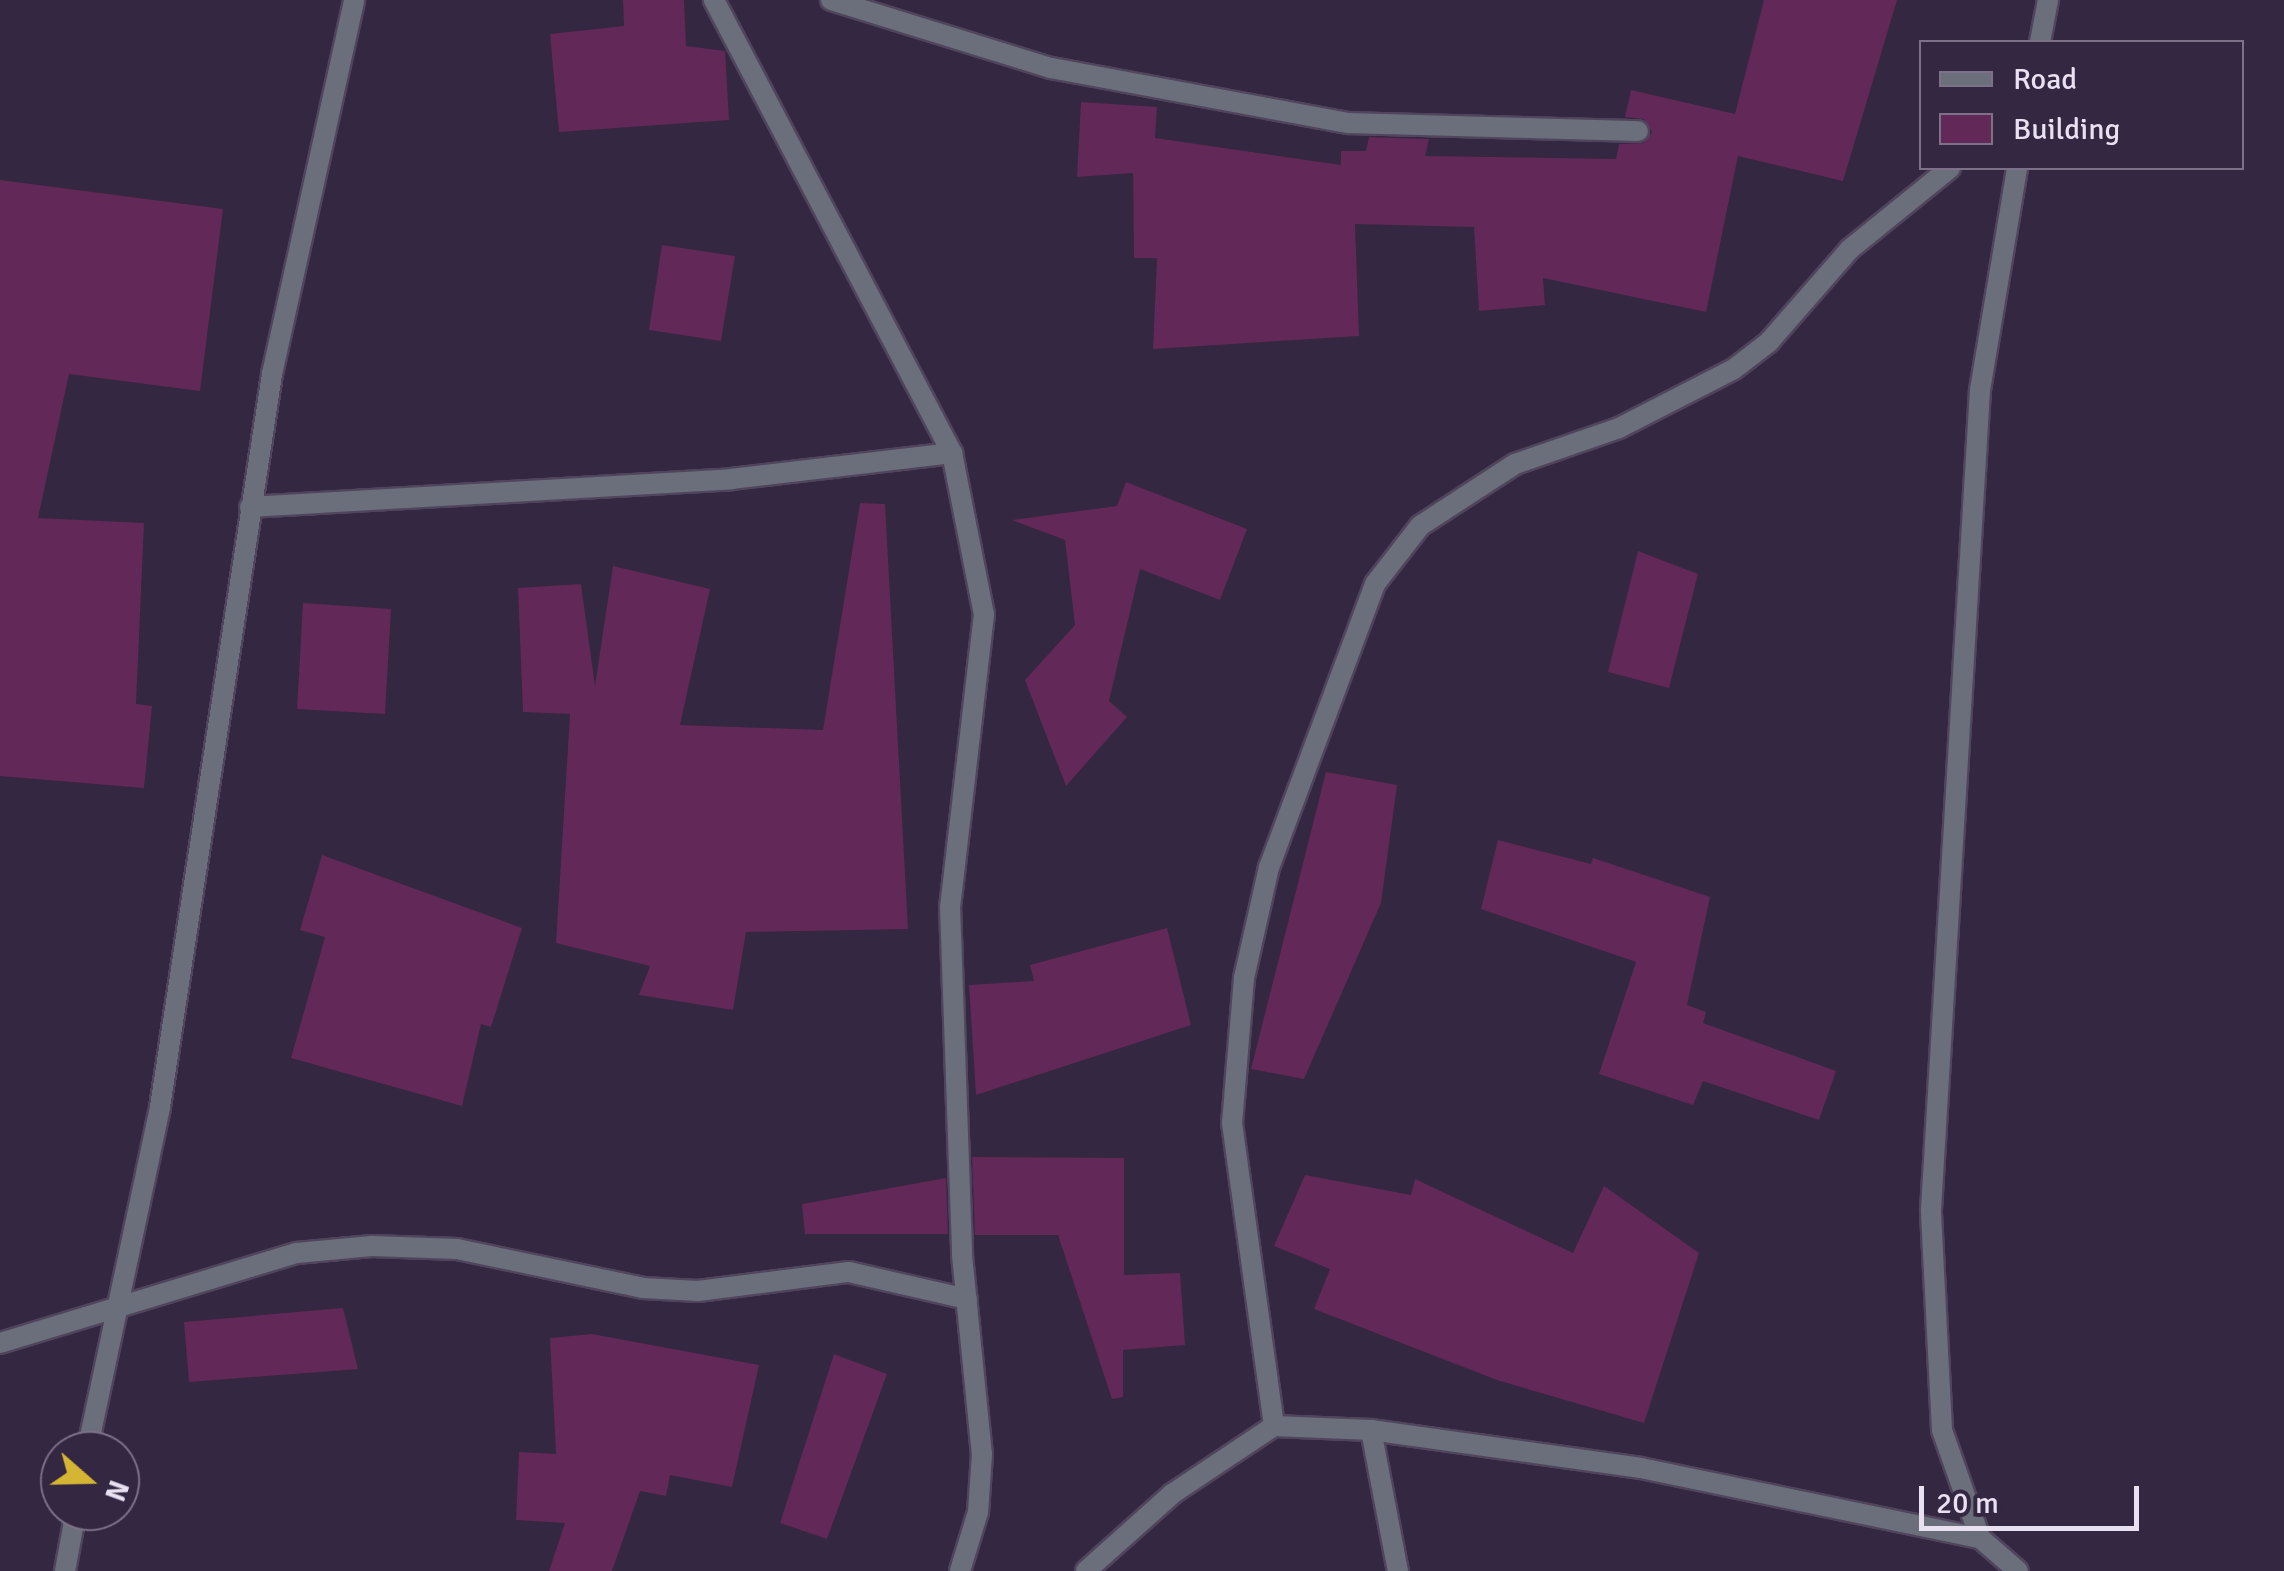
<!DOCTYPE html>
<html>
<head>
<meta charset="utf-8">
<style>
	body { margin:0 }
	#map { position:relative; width:2284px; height:1571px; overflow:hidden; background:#332741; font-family:Signika,sans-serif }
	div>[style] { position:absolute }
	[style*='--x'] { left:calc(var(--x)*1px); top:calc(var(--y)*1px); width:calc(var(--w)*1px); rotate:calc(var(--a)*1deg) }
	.building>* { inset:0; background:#622857 }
	.roads { filter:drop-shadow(2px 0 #50455d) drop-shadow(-2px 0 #50455d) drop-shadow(0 2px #50455d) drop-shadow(0 -2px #50455d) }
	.minor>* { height:20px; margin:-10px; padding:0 10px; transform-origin:10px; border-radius:10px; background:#6b6f7c }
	span { translate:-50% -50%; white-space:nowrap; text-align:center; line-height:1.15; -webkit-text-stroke:9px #332741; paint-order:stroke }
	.legend { position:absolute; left:1919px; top:40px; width:325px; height:130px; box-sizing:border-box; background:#332741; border:2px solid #7c7188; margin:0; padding:12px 18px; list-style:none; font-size:30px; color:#e9e1f2 }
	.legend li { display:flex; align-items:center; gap:20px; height:50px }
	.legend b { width:50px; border:2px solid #7c7188 }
	.north { position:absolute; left:40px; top:1431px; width:100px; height:100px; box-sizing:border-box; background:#332741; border:2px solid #7c7188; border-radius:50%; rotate:110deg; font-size:28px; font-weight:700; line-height:40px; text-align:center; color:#e9e1f2 }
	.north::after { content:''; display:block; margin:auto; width:35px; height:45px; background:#d5b534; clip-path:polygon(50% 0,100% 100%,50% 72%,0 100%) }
	.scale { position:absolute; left:1919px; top:1486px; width:220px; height:45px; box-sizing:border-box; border:5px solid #e9e1f2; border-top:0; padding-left:12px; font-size:30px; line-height:35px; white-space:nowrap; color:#e9e1f2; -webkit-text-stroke:8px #332741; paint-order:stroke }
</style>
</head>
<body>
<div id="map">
	<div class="building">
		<i style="clip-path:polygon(623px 0,684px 0,686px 46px,725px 51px,729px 120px,559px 132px,550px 34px,624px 26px)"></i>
		<i style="clip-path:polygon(1764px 0,1897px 0,1843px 181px,1738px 156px,1706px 312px,1543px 278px,1545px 305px,1479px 311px,1474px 227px,1355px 224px,1359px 336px,1153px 349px,1157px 258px,1134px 258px,1133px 173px,1077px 177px,1081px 102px,1157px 107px,1155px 138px,1341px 165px,1341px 151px,1366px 151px,1369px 137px,1429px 139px,1425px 156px,1616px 159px,1619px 144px,1644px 143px,1652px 132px,1644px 119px,1625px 117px,1631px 90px,1735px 114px)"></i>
		<i style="clip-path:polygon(0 180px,223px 209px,200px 391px,69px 374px,38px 518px,144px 523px,136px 704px,152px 706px,144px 788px,0 776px)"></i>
		<i style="clip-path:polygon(662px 245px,735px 256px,721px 341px,649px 330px)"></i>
		<i style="clip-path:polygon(1126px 482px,1247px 529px,1220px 600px,1140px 569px,1109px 701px,1127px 717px,1066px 786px,1025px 680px,1075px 625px,1065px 540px,1012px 520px,1117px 506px)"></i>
		<i style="clip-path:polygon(860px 503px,885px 504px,908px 929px,746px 932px,733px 1010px,639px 995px,650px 966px,556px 943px,570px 714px,523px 712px,518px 588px,581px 584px,595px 686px,613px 566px,710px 589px,680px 725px,823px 730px)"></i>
		<i style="clip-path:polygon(1638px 551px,1698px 574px,1669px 688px,1608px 672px)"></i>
		<i style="clip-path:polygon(303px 603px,391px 609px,385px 714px,297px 709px)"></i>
		<i style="clip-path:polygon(1326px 772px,1397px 785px,1381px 903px,1304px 1079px,1251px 1069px)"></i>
		<i style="clip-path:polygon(1498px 840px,1591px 864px,1593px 858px,1710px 897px,1687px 1005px,1706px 1012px,1703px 1023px,1836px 1071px,1819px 1120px,1703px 1081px,1693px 1105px,1599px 1074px,1636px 962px,1481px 909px)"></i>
		<i style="clip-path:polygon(322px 855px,522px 928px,491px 1027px,481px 1024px,462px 1106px,291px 1058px,325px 937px,300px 930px)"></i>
		<i style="clip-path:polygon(1167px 928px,1191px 1025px,976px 1095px,969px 985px,1034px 981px,1030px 965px)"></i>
		<i style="clip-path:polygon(972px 1157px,1124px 1158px,1124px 1275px,1180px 1273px,1185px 1345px,1123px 1350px,1123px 1397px,1112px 1399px,1058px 1235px,975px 1235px)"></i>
		<i style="clip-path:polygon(1305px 1175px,1411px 1195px,1415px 1179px,1573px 1253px,1604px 1186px,1699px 1253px,1644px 1423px,1497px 1380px,1314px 1309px,1330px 1269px,1274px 1246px)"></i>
		<i style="clip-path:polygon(946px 1178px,948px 1234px,805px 1234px,802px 1204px)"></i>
		<i style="clip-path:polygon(343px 1308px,358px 1369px,189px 1382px,184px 1322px)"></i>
		<i style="clip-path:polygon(592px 1334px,759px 1365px,732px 1487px,670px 1475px,666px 1496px,640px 1491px,612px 1571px,549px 1571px,565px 1523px,516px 1520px,519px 1452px,556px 1454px,550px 1338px)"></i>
		<i style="clip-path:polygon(834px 1354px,887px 1374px,827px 1539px,780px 1523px)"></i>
	</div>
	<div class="roads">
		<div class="minor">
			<i style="--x:831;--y:0;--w:230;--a:17.2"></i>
			<i style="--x:1051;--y:68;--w:302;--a:10.5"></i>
			<i style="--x:1348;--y:123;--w:290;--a:1.6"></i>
			<i style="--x:2040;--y:42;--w:43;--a:-79.2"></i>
			<i style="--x:1950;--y:168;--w:129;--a:141"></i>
			<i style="--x:1850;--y:249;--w:123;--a:131.1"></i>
			<i style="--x:1769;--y:342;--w:44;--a:142.4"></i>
			<i style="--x:1734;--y:369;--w:129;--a:152.8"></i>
			<i style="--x:1619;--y:428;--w:110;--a:160.9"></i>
			<i style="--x:1515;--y:464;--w:113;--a:146.9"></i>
			<i style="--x:1420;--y:526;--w:73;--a:127.8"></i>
			<i style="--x:1375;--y:584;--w:302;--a:110.5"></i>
			<i style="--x:1269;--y:867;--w:114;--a:102.7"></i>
			<i style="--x:1244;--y:978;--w:145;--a:94.7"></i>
			<i style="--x:1232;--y:1123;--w:306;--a:82.1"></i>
			<i style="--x:1274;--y:1426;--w:97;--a:2.4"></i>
			<i style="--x:1371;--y:1430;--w:273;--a:8"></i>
			<i style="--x:1641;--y:1468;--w:346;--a:11.7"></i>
			<i style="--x:1980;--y:1538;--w:50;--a:41"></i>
			<i style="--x:952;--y:453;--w:164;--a:78.8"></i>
			<i style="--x:984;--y:614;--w:294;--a:96.6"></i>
			<i style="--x:950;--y:906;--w:349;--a:88"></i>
			<i style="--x:962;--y:1255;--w:200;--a:84.3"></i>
			<i style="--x:982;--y:1454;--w:58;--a:93.9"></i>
			<i style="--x:978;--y:1512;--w:62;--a:107"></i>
			<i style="--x:250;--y:507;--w:482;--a:-3.3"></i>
			<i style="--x:731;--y:479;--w:223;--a:-6.7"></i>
			<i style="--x:952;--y:453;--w:512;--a:-117.72"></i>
			<i style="--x:0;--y:1343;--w:310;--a:-16.9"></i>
			<i style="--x:297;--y:1253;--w:75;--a:-5.3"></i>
			<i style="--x:372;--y:1246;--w:85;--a:2"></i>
			<i style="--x:457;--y:1249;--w:190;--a:11.8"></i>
			<i style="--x:643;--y:1288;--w:55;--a:3.1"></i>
			<i style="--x:698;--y:1291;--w:152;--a:-7.2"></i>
			<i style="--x:849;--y:1272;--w:121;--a:12.9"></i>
			<i style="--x:1371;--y:1430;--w:144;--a:79.2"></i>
			<i style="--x:87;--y:1451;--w:352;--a:-78"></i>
			<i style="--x:160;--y:1107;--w:742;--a:-81.31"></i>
			<i style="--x:272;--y:374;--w:383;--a:-77.6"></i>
			<i style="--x:1980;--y:1538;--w:114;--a:-109.4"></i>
			<i style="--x:1942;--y:1430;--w:220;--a:-92.9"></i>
			<i style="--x:1931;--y:1210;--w:821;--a:-86.58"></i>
			<i style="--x:1980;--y:390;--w:225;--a:-80.5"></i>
			<i style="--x:65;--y:1571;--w:61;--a:-79.6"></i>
			<i style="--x:1086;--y:1571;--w:115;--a:-41.8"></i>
			<i style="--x:1172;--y:1494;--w:123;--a:-33.7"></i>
		</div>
	</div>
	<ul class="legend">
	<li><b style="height:12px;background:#6b6f7c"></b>Road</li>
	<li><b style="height:28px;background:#622857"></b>Building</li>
	</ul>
	<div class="north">N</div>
	<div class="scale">20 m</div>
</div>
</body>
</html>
